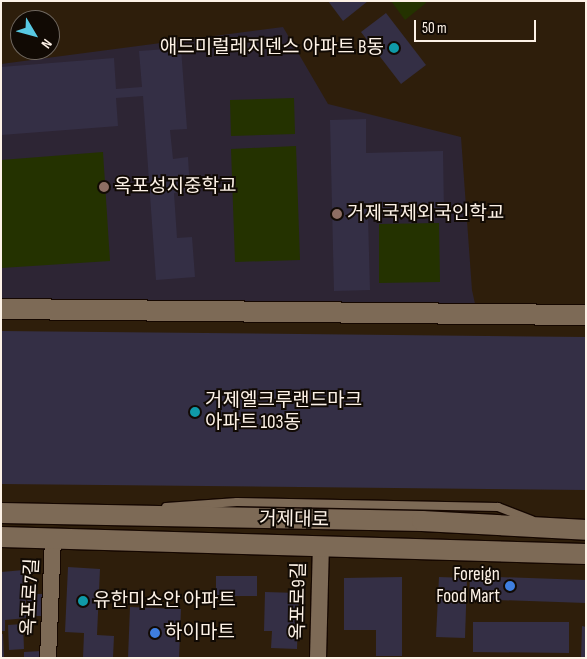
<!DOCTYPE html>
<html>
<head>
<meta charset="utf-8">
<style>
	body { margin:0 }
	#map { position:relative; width:587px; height:659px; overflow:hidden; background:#2e1e0b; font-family:"Sofia Sans Condensed","Noto Sans KR",sans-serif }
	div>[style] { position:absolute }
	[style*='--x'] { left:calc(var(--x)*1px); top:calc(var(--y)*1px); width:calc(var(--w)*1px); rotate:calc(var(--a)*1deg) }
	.education>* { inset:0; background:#2d2534 }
	.green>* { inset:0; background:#243200 }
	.building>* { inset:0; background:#342f45 }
	.roads { filter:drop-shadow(1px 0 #150700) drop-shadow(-1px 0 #150700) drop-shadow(0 1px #150700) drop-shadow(0 -1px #150700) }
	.service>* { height:8px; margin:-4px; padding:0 4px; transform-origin:4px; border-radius:4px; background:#7d6a56 }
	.minor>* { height:16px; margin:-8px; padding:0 8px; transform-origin:8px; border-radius:8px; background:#7d6a56 }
	.tertiary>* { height:20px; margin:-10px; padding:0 10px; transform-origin:10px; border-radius:10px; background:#7d6a56 }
	.dots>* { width:14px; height:14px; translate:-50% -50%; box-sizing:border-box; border:2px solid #110a04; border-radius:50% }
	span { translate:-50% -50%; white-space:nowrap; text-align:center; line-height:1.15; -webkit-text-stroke:4px #110a04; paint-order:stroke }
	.poi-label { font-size:19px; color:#fdf2e7 }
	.right { translate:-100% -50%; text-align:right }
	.left { translate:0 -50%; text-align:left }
	.street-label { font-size:19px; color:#fdf2e7 }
	.frame { position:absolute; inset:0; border:2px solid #fdf2e7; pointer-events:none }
	.north { position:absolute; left:10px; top:10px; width:50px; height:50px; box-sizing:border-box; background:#110a04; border:1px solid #6f675f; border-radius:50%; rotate:127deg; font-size:14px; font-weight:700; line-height:20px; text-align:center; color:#fdf2e7 }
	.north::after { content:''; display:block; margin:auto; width:18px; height:22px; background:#58c9e3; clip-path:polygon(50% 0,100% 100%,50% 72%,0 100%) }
	.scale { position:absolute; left:414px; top:20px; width:122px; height:22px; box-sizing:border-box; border:2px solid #fdf2e7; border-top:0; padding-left:6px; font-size:15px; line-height:18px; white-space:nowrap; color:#fdf2e7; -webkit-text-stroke:4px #110a04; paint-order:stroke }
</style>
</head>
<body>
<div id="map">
	<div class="education">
		<i style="clip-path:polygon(283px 27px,328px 104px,461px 137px,472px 290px,477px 313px,1px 309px,1px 64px)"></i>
	</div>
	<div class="green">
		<i style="clip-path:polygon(391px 1px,425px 1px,426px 3px,405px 20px)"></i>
		<i style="clip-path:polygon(294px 98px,295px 134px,231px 136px,230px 100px)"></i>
		<i style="clip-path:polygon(296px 146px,300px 260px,235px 262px,231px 149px)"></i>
		<i style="clip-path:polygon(103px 152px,110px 261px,1px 268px,1px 160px)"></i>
		<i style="clip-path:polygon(439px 223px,440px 282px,379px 283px,379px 224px)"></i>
	</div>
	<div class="building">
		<i style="clip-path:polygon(328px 1px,368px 1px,343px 21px)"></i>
		<i style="clip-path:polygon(386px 13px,426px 65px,401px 84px,361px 32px)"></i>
		<i style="clip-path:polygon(181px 48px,187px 129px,170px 130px,173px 159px,188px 157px,190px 191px,174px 193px,177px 238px,192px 237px,195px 277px,156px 280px,143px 96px,116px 98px,118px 126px,1px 135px,1px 67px,114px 58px,116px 89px,142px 87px,139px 51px)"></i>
		<i style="clip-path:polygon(366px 119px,366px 153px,443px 151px,444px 214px,368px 216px,370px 290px,334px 291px,330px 120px)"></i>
		<i style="clip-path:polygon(1px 331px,586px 337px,586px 490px,1px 484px)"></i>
		<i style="clip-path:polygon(68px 567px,100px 569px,97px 635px,114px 636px,113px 658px,83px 658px,84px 633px,65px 632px)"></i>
		<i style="clip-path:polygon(24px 570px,27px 618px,5px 620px,5px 631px,1px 631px,1px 572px)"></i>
		<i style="clip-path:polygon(216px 576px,257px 576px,257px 596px,216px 596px)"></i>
		<i style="clip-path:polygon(470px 576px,586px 580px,586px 603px,469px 599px)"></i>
		<i style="clip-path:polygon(402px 577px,402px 656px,376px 656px,376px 630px,344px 630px,344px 578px)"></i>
		<i style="clip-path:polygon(439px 577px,467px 578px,465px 638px,436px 637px)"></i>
		<i style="clip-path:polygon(265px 592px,299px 593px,297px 649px,271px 648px,272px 631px,264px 631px)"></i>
		<i style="clip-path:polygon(27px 594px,46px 594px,46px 616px,28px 616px)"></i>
		<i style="clip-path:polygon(130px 607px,181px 609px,179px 658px,128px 658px)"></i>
		<i style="clip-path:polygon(473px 622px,569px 622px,569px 653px,473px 652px)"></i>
		<i style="clip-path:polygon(23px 624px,24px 649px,9px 650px,8px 625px)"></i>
		<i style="clip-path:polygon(582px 626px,586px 627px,586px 658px,581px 658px)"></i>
		<i style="clip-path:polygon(1px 634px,3px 634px,4px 657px,1px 657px)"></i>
		<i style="clip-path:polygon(41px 651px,41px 658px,24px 658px,24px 652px)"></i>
	</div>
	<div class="roads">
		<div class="service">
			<i style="--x:166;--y:507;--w:71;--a:-4"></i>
			<i style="--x:237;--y:502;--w:261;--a:1.1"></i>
			<i style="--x:498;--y:507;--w:36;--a:21"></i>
		</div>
		<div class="minor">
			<i style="--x:48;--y:658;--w:119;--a:-87.6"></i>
			<i style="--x:318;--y:658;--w:113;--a:-88.5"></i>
		</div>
		<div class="tertiary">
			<i style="--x:1;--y:309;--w:585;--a:0.59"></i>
			<i style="--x:1;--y:513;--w:421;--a:1.1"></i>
			<i style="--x:422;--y:521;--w:164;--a:3.1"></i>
			<i style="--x:1;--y:537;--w:585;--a:1.66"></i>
		</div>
	</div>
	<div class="dots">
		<i style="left:394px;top:48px;background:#0f9aa8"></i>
		<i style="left:104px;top:187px;background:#8d6e63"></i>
		<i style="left:337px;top:214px;background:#8d6e63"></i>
		<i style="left:195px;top:412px;background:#0f9aa8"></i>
		<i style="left:510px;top:586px;background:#3f7fe0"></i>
		<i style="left:83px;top:601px;background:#0f9aa8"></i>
		<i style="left:155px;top:633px;background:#3f7fe0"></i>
	</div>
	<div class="poi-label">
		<span class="right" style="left:384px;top:48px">애드미럴레지덴스 아파트 B동</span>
		<span class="left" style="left:114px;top:187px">옥포성지중학교</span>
		<span class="left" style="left:347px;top:214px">거제국제외국인학교</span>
		<span class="left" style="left:205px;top:412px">거제엘크루랜드마크<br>아파트 103동</span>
		<span class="right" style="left:500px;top:586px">Foreign<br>Food Mart</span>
		<span class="left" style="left:93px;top:601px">유한미소안 아파트</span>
		<span class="left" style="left:165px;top:633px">하이마트</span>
	</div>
	<div class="street-label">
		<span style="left:294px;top:520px;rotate:1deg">거제대로</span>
		<span style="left:31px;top:597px;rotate:-87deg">옥포로7길</span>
		<span style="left:299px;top:601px;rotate:-89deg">옥포로9길</span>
	</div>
	<div class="frame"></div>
	<div class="north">N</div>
	<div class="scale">50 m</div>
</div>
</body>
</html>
